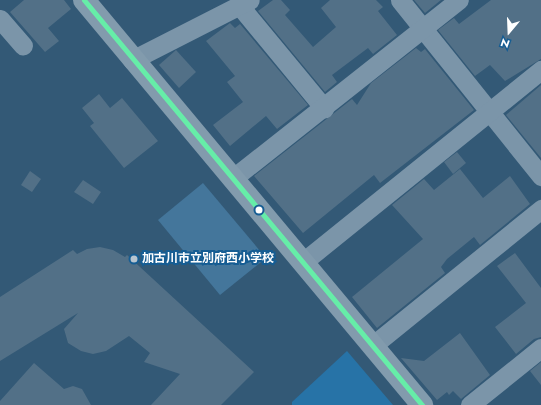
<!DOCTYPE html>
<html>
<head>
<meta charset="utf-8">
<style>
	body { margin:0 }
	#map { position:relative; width:541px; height:405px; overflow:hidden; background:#335976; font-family:Jost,"Noto Sans JP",sans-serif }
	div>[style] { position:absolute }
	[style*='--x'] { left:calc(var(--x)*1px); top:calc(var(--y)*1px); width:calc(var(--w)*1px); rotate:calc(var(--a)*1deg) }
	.green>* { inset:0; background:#2773a7 }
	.water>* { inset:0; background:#44769b }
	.building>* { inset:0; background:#527087 }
	.street>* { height:19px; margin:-9.5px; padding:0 9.5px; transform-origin:9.5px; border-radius:9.5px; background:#7b95a9 }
	.secondary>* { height:22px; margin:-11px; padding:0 11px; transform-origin:11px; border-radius:11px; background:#829bad }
	.bus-1>* { height:5px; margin:-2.5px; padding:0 2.5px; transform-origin:2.5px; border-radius:2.5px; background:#66eda8 }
	.dots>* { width:11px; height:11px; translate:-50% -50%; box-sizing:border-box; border:2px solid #165d93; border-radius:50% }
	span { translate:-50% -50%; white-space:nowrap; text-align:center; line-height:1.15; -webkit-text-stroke:4px #165d93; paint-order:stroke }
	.poi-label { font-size:12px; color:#fff; font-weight:700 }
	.left { translate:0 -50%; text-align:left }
	.north { position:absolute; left:489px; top:12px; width:40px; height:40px; -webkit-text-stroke:3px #165d93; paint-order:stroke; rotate:199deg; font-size:11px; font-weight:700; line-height:16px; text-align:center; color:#fff }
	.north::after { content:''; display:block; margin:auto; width:14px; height:18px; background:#fff; clip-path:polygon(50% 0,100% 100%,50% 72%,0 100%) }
</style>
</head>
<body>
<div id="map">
	<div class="green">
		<i style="clip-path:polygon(347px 351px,393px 405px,292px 405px,292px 402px)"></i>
	</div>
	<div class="water">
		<i style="clip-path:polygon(203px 183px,266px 258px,220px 295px,158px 220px)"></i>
	</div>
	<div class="building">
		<i style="clip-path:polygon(24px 0,64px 0,71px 9px,48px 28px,59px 41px,45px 52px,10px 12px)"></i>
		<i style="clip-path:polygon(273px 0,281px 0,290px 10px,285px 15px,313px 47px,336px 27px,321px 8px,330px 0,376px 0,383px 7px,378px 11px,397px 35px,373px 54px,368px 48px,332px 75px,337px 82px,325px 92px,258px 11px)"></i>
		<i style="clip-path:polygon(414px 0,441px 0,425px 13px)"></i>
		<i style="clip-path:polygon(491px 0,541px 0,541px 59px,505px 81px,490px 65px,475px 76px,438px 30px,454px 18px,459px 24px)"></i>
		<i style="clip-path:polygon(230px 23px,235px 28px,240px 24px,308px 105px,277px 129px,266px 116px,230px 146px,213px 125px,243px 102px,227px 82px,235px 76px,206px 41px)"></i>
		<i style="clip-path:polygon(416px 48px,421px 52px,425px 49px,428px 53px,474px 110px,380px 183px,374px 175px,303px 233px,254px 176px,352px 99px,357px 105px,371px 83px)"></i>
		<i style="clip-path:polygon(176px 50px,196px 72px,179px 88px,159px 65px)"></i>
		<i style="clip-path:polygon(541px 85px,541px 158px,506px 115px)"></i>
		<i style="clip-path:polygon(99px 94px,110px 108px,122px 98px,158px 141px,124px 168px,90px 126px,94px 123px,82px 108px)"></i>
		<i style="clip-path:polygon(457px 152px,466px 163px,453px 174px,444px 162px)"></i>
		<i style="clip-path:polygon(460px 169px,483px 198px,510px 176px,530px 204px,480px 245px,474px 237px,447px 259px,441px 267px,445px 273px,377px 328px,352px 297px,423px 239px,392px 205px,424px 179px,434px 190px)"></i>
		<i style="clip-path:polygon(30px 171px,41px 179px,32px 192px,21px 185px)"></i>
		<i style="clip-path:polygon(83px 180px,101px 192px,93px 204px,74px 192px)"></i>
		<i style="clip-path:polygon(100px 247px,113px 250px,125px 257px,127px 255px,254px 372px,221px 405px,151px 405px,180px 374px,144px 362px,150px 353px,129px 336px,106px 351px,93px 354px,81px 351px,68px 343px,64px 329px,78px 313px,0 361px,0 297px,73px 250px,77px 254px,87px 249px)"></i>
		<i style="clip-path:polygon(515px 253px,541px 288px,541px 337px,534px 339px,516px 354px,495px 327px,526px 303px,497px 266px)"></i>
		<i style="clip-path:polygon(460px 333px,490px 375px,461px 399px,453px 391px,449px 395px,447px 392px,437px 400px,401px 358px,424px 361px)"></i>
		<i style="clip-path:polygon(541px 362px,541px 385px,530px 371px)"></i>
		<i style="clip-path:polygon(34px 363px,64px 389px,73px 386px,82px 389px,91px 405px,0 405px,0 401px)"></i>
	</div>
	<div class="street">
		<i style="--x:400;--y:0;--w:226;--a:51.3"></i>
		<i style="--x:239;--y:5;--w:134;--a:50.5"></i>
		<i style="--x:0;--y:19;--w:35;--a:49"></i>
		<i style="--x:132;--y:60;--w:132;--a:-27"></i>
		<i style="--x:232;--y:179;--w:289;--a:-38.3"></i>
		<i style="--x:303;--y:262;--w:306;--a:-38.9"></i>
		<i style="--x:372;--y:346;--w:218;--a:-39"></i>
		<i style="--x:470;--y:405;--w:91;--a:-38.8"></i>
	</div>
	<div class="secondary">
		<i style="--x:84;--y:0;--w:528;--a:50.15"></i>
	</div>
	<div class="bus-1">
		<i style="--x:84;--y:0;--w:528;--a:50.15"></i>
	</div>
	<div class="dots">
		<i style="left:259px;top:210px;background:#fff"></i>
		<i style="left:134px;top:259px;background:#b8c5cf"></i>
	</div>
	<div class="poi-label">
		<span class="left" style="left:142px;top:259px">加古川市立別府西小学校</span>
	</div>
	<div class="north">N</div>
</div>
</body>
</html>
